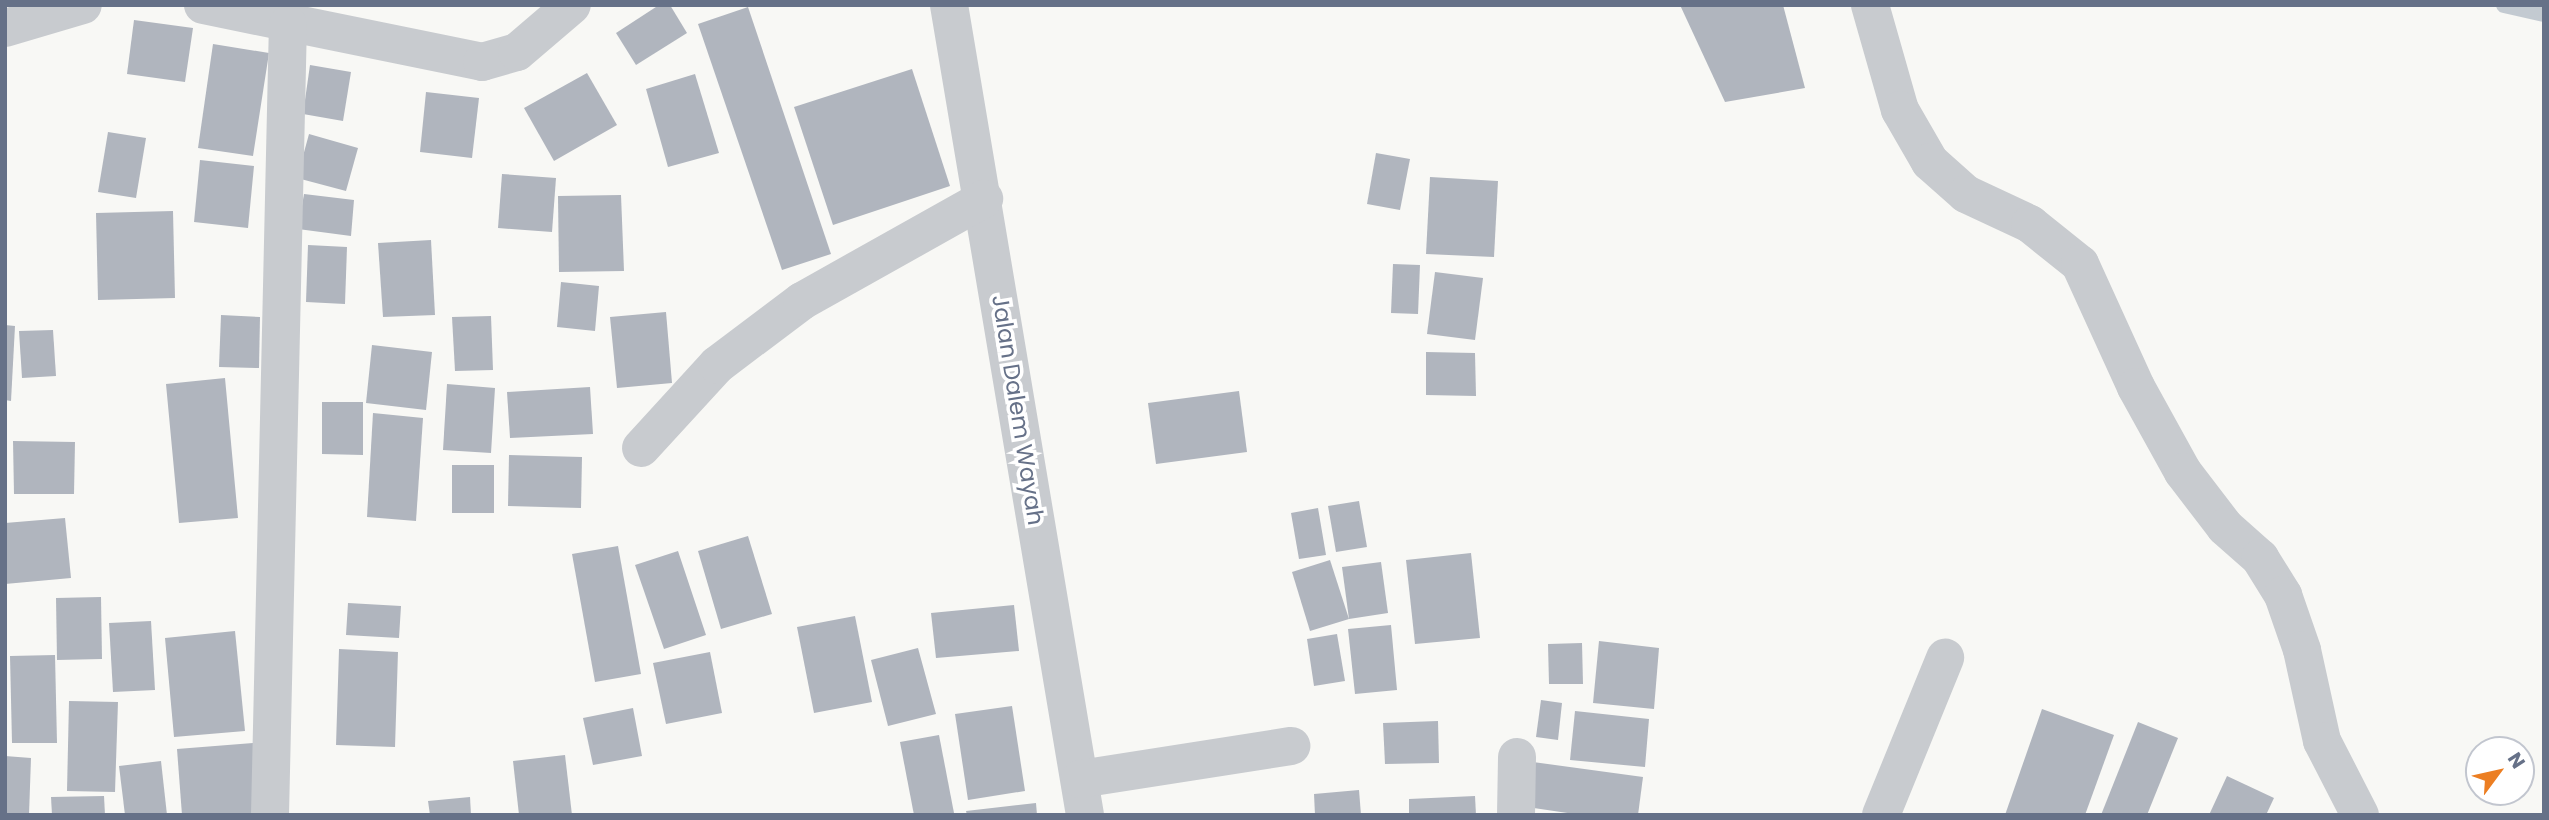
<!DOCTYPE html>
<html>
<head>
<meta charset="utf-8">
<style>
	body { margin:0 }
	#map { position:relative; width:2549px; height:820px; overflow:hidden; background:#f8f8f5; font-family:Poppins,sans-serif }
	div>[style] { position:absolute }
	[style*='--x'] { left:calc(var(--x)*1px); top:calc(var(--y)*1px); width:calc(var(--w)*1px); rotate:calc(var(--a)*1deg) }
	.stream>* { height:16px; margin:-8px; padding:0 8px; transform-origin:8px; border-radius:8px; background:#c3cad1 }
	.building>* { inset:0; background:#b0b5be }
	.minor>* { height:38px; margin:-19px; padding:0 19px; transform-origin:19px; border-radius:19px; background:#c8cbcf }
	span { translate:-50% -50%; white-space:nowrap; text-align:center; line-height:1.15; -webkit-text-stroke:7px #fff; paint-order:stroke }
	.street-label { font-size:23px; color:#667188 }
	.frame { position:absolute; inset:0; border:7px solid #667188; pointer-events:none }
	.north { position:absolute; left:2465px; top:736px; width:70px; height:70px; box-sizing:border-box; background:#fff; border:2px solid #c2c6cf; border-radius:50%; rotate:57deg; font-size:19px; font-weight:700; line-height:28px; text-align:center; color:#667188 }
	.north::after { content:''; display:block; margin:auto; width:24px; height:32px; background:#ec7e22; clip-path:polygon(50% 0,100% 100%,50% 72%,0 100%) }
</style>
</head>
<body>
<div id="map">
	<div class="stream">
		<i style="--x:2504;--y:5;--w:41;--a:12.7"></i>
	</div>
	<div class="building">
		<i style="clip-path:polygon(659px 5px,670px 5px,687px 33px,636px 65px,616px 33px)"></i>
		<i style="clip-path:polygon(1680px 5px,1783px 5px,1805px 88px,1725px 102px)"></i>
		<i style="clip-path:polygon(748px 7px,831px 254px,782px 270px,698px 24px)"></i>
		<i style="clip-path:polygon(134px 20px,193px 28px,185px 82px,127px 74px)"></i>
		<i style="clip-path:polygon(213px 44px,269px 53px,253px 156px,198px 148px)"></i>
		<i style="clip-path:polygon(310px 65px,351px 72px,343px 121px,303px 114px)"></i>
		<i style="clip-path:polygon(912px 69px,950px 186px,833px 225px,794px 107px)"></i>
		<i style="clip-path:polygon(587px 73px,617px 125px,554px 161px,524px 108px)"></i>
		<i style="clip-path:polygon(695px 74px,719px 153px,668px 167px,646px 89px)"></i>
		<i style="clip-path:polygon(426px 92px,479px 98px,472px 158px,420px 152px)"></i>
		<i style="clip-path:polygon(108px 132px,146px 138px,136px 198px,98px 192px)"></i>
		<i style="clip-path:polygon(309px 134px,358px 148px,346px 191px,297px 178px)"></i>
		<i style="clip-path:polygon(1376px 153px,1410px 159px,1400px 210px,1367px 204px)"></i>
		<i style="clip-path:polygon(200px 160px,254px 166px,248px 228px,194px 222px)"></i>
		<i style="clip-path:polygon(502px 174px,556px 178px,552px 232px,498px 228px)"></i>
		<i style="clip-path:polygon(1430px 177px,1498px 181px,1494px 257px,1426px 254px)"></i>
		<i style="clip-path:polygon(304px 194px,354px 200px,351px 236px,298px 229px)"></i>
		<i style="clip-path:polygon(621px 195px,624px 271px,559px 272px,558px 196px)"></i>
		<i style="clip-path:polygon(173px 211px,175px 298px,98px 300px,96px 213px)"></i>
		<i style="clip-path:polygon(431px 240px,435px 315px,383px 317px,378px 243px)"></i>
		<i style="clip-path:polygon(308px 245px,347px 247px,345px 304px,306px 302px)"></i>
		<i style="clip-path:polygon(1393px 264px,1420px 265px,1418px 314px,1391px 313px)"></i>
		<i style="clip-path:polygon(1435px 272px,1483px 278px,1475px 340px,1427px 334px)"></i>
		<i style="clip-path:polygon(561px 282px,599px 286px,595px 331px,557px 327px)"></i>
		<i style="clip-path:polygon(666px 312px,672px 383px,617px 388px,610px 317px)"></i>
		<i style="clip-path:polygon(221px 315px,260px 317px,259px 368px,219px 367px)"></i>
		<i style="clip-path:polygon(491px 316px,493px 370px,455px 371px,452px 317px)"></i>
		<i style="clip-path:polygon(5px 325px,15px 326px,11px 401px,5px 400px)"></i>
		<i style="clip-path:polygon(53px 330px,56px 376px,22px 378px,19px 331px)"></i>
		<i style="clip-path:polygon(372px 345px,432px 352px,426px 410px,366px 403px)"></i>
		<i style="clip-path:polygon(1426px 352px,1475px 353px,1476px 396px,1426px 395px)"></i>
		<i style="clip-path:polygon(225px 378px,238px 518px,179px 523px,166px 384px)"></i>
		<i style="clip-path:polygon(447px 384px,495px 388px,491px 453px,443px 450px)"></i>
		<i style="clip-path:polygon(590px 387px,593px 434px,510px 438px,507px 392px)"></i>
		<i style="clip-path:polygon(1239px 391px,1247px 452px,1156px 464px,1148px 403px)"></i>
		<i style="clip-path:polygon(322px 402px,363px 402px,363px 455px,322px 454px)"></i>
		<i style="clip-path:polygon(373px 413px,423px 418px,416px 521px,367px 517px)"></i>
		<i style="clip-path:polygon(13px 441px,75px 442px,74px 494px,14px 494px)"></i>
		<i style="clip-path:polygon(509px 455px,582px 457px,581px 508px,508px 506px)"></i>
		<i style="clip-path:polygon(452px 465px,494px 465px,494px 513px,452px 513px)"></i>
		<i style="clip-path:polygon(1359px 501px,1367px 547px,1336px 552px,1328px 506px)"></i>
		<i style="clip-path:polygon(1318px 508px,1326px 555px,1299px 559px,1291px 513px)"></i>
		<i style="clip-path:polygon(65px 518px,71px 578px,5px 584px,5px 523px)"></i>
		<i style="clip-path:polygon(748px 536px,772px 614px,721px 629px,698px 551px)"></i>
		<i style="clip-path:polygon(618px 546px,641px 674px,595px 682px,572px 554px)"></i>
		<i style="clip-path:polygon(678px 551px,706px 635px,664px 649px,635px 565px)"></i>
		<i style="clip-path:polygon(1471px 553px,1480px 638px,1415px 644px,1406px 560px)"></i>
		<i style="clip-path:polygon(1330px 560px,1349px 619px,1310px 631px,1292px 572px)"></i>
		<i style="clip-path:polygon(1381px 562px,1388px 613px,1349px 619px,1342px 567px)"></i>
		<i style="clip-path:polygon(101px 597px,102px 659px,57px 660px,56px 598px)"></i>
		<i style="clip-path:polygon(348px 603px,401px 606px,399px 638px,346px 635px)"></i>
		<i style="clip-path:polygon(1014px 605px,1019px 651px,936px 658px,931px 613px)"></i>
		<i style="clip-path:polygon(855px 616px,872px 702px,814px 713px,797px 627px)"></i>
		<i style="clip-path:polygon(151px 621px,155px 690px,113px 692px,109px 623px)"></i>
		<i style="clip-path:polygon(1391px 625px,1397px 690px,1355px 694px,1348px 629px)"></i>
		<i style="clip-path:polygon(235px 631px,245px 731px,174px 737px,165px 638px)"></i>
		<i style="clip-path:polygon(1337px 634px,1345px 681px,1314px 686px,1307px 639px)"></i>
		<i style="clip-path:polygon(1599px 641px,1659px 648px,1654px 709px,1593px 703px)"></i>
		<i style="clip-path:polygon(1582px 643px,1583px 684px,1549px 684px,1548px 644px)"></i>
		<i style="clip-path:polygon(918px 648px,936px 714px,888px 726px,871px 660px)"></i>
		<i style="clip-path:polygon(339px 649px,398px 652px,395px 747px,336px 745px)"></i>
		<i style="clip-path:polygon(710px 652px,722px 713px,666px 724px,653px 663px)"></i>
		<i style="clip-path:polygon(55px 655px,57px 743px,12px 743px,10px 656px)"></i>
		<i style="clip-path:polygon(1541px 700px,1562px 703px,1558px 740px,1536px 737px)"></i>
		<i style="clip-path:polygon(69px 701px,118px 702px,115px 792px,67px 791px)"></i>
		<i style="clip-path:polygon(1012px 706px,1025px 791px,968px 800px,955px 714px)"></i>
		<i style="clip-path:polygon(633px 708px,642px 756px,593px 765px,583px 718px)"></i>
		<i style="clip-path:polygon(2042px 709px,2114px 735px,2085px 815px,2005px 815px)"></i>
		<i style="clip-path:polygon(1575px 711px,1649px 719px,1645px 767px,1570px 760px)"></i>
		<i style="clip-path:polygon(1438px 721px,1439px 763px,1385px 764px,1383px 723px)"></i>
		<i style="clip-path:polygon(2138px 722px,2178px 738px,2147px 815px,2101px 815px)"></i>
		<i style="clip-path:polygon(939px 735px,954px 813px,914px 815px,900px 742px)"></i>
		<i style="clip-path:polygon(253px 743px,260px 813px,182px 815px,177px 749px)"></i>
		<i style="clip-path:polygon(565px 755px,572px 815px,519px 815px,513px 761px)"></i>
		<i style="clip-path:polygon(5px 756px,31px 758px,29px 815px,5px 815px)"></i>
		<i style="clip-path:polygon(161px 761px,167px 815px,125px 815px,119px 766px)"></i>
		<i style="clip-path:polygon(1533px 762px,1643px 777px,1638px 815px,1581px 815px,1527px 807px)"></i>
		<i style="clip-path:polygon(2227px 776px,2274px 798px,2266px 815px,2209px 815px)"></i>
		<i style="clip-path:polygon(1359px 790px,1361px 815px,1315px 815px,1314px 794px)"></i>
		<i style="clip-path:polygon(104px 796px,105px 815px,52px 815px,51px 797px)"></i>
		<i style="clip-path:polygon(1475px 796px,1476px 815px,1409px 815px,1409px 799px)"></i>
		<i style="clip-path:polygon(470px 797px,471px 815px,430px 815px,428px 801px)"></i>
		<i style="clip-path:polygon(1036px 803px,1037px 815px,967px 815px,966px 811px)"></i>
	</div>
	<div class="minor">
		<i style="--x:203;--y:5;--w:285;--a:11.5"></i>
		<i style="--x:482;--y:62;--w:36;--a:-16"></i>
		<i style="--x:517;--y:52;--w:72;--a:-40.5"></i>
		<i style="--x:949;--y:5;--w:821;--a:80.47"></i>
		<i style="--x:1870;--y:5;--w:109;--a:74.1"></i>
		<i style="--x:1900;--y:110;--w:60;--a:60"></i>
		<i style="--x:1930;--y:162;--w:48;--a:41.6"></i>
		<i style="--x:1966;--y:194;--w:71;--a:25.1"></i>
		<i style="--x:2030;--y:224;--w:64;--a:38.7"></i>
		<i style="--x:2080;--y:264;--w:135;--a:65.5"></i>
		<i style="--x:2136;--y:387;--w:97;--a:61.1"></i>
		<i style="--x:2183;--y:472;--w:69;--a:52.6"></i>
		<i style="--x:2225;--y:527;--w:47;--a:41.5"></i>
		<i style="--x:2260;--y:558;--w:44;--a:58.1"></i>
		<i style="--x:2283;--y:595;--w:58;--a:70.9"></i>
		<i style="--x:2302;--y:650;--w:93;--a:77.6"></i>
		<i style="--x:2322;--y:741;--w:83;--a:62.8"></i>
		<i style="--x:5;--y:28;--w:81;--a:-16.4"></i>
		<i style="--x:641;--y:448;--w:113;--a:-47.5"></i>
		<i style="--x:717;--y:365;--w:106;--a:-37"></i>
		<i style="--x:802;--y:301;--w:209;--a:-29.3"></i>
		<i style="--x:1080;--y:779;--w:214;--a:-8.9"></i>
		<i style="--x:270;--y:815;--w:791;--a:-88.7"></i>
		<i style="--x:1516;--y:815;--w:58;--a:-89"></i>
		<i style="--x:1881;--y:815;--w:170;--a:-67.8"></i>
	</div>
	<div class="street-label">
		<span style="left:1018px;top:410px;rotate:81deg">Jalan Dalem Wayah</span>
	</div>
	<div class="frame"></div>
	<div class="north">N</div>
</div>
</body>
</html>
